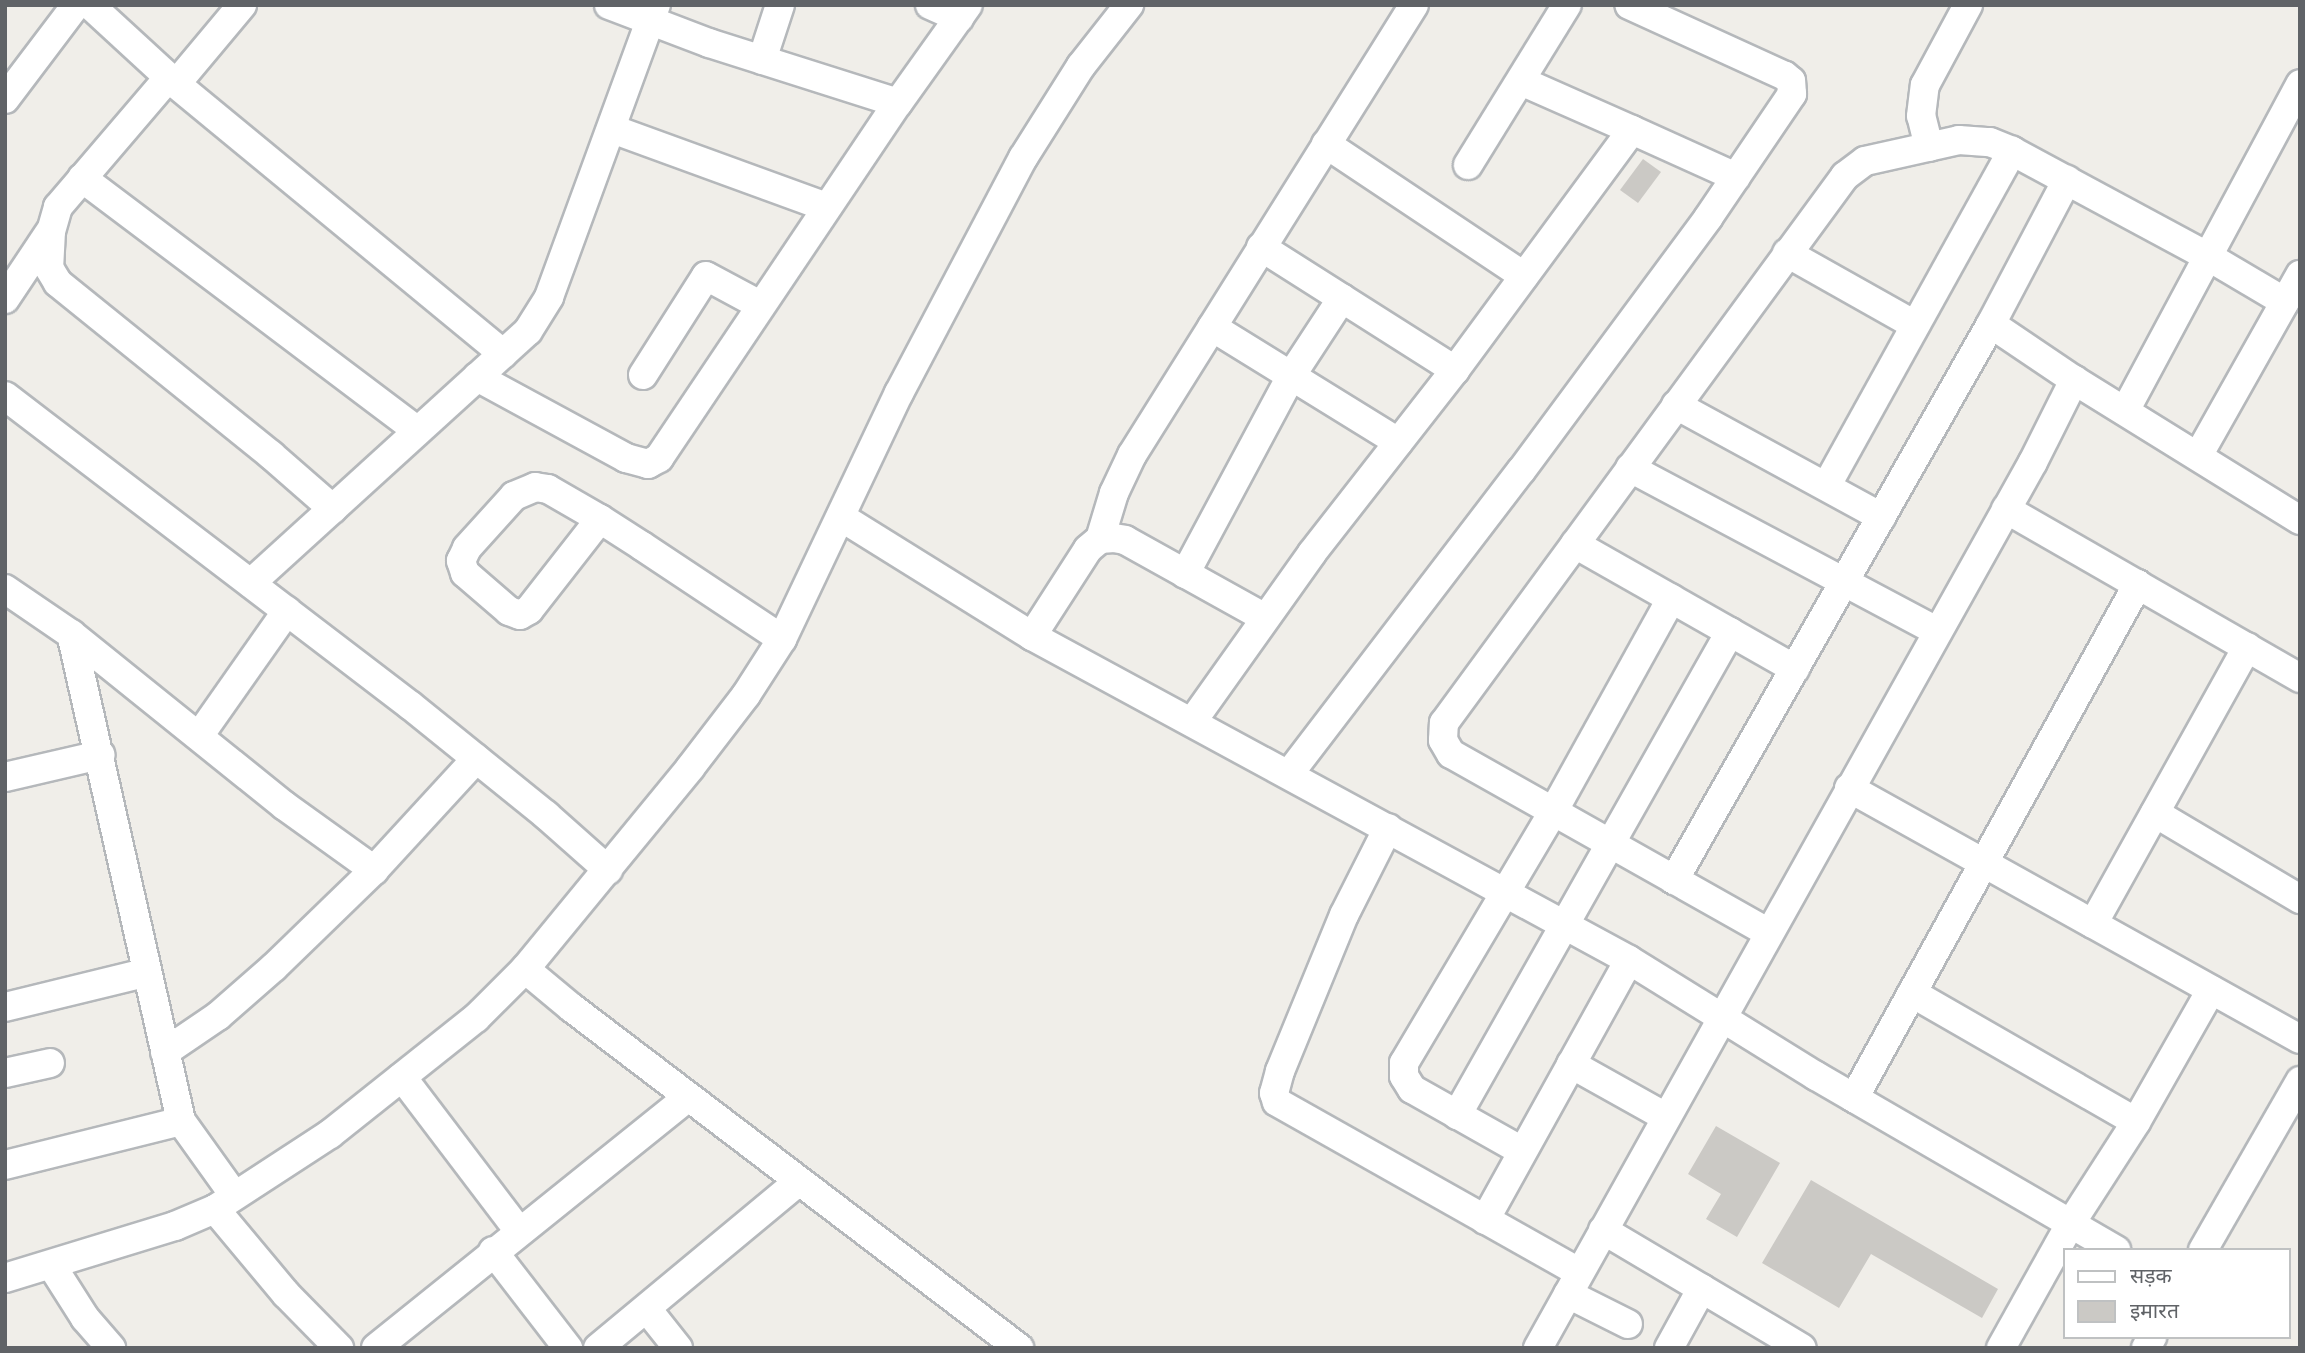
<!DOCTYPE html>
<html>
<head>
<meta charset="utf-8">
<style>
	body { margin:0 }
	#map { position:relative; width:2305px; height:1353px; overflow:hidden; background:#f0eee9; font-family:Barlow,"Noto Sans Devanagari",sans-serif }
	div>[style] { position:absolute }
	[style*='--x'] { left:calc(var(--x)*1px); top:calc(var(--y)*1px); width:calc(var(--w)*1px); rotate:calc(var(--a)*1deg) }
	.building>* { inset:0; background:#cbc9c5 }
	.roads { filter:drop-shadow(2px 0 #b5b8bb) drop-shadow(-2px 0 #b5b8bb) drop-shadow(0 2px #b5b8bb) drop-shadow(0 -2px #b5b8bb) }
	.minor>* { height:28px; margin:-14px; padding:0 14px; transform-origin:14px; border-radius:14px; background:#fff }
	span { translate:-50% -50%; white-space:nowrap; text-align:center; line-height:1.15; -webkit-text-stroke:5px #fff; paint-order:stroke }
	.frame { position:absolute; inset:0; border:7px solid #606367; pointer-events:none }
	.legend { position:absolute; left:2063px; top:1248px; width:228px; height:91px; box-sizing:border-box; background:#fff; border:2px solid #bfc1c2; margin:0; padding:9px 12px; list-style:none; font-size:21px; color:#606367 }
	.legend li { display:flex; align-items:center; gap:14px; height:35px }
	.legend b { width:35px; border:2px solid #bfc1c2 }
</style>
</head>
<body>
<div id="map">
	<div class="building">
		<i style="clip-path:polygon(1643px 159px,1661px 172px,1638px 203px,1620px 190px)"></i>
		<i style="clip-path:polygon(1716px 1126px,1780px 1163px,1737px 1237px,1706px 1219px,1721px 1194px,1688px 1174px)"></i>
		<i style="clip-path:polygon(1811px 1180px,1998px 1289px,1982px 1318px,1871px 1254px,1839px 1308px,1762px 1263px)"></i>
	</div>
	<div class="roads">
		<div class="minor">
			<i style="--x:90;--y:5;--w:117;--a:42.6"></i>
			<i style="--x:176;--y:84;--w:424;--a:39.5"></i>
			<i style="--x:609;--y:5;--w:107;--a:20.8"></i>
			<i style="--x:709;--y:43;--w:198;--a:17.6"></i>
			<i style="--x:930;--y:5;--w:32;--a:24"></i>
			<i style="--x:762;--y:60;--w:58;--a:-71.9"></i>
			<i style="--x:169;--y:77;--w:171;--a:130.5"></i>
			<i style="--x:58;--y:207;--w:25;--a:106"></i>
			<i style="--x:51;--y:231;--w:37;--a:93"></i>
			<i style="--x:49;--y:268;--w:17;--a:59"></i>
			<i style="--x:58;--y:283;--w:274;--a:38.9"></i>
			<i style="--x:271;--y:455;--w:82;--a:41.1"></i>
			<i style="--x:176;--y:84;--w:103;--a:-50.1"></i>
			<i style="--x:5;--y:99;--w:118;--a:-52.9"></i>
			<i style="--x:612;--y:129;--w:228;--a:20"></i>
			<i style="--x:1632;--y:130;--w:114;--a:24.3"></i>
			<i style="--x:1326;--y:144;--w:238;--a:33.7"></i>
			<i style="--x:1929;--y:147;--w:32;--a:-104"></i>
			<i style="--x:1921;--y:116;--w:31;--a:-83"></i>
			<i style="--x:1925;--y:85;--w:91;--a:-61.7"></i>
			<i style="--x:1468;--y:165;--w:188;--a:-58.3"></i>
			<i style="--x:82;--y:178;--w:419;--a:37"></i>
			<i style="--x:1261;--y:247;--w:230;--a:32.4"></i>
			<i style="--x:1787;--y:253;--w:147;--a:29.4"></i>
			<i style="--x:5;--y:299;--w:79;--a:-56.3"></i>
			<i style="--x:1991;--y:324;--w:100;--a:34"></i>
			<i style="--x:2074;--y:380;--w:266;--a:31.8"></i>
			<i style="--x:1212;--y:327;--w:219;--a:31.7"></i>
			<i style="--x:643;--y:375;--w:117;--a:-57.5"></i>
			<i style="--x:706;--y:276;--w:61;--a:28.2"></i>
			<i style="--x:477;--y:377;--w:170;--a:28.5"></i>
			<i style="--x:626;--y:458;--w:23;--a:15"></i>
			<i style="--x:648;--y:464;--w:13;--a:-29"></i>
			<i style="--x:659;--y:458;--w:428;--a:-56.1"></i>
			<i style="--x:898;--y:103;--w:120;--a:-54.5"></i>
			<i style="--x:5;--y:396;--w:511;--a:37.36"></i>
			<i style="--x:411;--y:706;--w:174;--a:38.9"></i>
			<i style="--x:546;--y:815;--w:83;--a:41.6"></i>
			<i style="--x:1676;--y:405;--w:234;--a:28.6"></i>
			<i style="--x:2125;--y:411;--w:371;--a:-61.8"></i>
			<i style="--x:2198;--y:456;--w:208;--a:-60.6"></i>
			<i style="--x:1630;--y:468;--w:348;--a:28"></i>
			<i style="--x:1827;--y:485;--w:382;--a:-61"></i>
			<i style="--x:2012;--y:151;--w:224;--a:28.3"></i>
			<i style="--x:2209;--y:257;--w:88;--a:30.6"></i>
			<i style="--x:2006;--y:509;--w:339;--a:29.9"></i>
			<i style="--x:841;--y:517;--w:225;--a:31.9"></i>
			<i style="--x:1032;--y:636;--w:679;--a:28.49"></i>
			<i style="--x:1629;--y:960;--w:220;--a:31.8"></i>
			<i style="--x:1816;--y:1076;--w:347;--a:30.1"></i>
			<i style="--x:600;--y:519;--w:115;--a:128"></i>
			<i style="--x:529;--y:610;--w:10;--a:151"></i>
			<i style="--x:520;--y:615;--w:12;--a:-160"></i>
			<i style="--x:509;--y:611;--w:58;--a:-139.2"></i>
			<i style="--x:465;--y:573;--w:13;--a:-108"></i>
			<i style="--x:461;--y:561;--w:14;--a:-65"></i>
			<i style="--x:467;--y:548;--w:70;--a:-47.9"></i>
			<i style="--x:514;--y:496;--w:23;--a:-23"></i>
			<i style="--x:535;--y:487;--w:13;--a:9"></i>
			<i style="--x:548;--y:489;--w:60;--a:30"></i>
			<i style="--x:600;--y:519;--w:50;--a:32.7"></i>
			<i style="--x:642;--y:546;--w:168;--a:33.6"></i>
			<i style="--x:1100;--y:539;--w:48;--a:-73.1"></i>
			<i style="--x:1114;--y:493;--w:42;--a:-64.7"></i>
			<i style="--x:1132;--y:455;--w:531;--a:-57.93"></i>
			<i style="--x:1575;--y:544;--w:253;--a:29.6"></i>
			<i style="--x:1185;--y:574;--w:225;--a:-61.8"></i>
			<i style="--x:1291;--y:376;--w:93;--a:-56.8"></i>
			<i style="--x:251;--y:583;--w:374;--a:-42.3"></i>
			<i style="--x:528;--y:331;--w:40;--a:-58"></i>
			<i style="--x:549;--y:297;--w:311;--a:-69.9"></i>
			<i style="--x:5;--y:589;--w:80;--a:34.3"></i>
			<i style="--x:71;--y:634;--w:275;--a:38.8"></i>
			<i style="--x:285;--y:806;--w:110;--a:35.7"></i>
			<i style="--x:1032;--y:636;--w:103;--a:-57.2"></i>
			<i style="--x:1088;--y:549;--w:16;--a:-40"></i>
			<i style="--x:1100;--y:539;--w:14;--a:-4"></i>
			<i style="--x:1114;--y:538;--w:11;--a:10"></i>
			<i style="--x:1125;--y:540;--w:160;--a:29.1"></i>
			<i style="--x:1192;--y:722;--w:207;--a:-54.6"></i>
			<i style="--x:1312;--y:553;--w:232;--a:-52"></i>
			<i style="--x:1455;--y:370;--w:298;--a:-53.6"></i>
			<i style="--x:1632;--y:130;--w:121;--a:-156.2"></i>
			<i style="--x:199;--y:736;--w:153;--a:-54.9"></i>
			<i style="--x:1289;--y:774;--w:382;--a:-52.6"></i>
			<i style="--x:1521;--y:471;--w:315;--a:-53.5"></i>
			<i style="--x:1708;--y:218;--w:150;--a:-55.9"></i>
			<i style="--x:1792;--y:94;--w:13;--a:-94"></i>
			<i style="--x:1791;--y:81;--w:8;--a:-140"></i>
			<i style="--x:1785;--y:76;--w:171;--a:-155.5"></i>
			<i style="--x:5;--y:777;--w:98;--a:-13"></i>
			<i style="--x:1849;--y:788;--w:516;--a:29.1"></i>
			<i style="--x:2155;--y:813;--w:169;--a:30.7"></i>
			<i style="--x:1388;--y:828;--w:97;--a:116.8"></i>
			<i style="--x:1344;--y:915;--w:169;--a:112.3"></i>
			<i style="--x:1280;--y:1071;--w:23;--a:105"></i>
			<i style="--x:1274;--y:1093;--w:9;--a:72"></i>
			<i style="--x:1277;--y:1102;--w:347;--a:29.4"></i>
			<i style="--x:1674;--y:880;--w:640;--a:-60.31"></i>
			<i style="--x:1991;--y:324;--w:163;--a:-62.2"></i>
			<i style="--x:2093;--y:924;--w:317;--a:-60.9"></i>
			<i style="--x:1769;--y:933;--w:365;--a:-150.6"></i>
			<i style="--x:1451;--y:754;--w:16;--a:-120"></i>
			<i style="--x:1443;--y:740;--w:17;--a:-87"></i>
			<i style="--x:1444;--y:723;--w:678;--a:-53.76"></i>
			<i style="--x:1845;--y:176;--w:25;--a:-37"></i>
			<i style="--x:1865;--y:161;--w:96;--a:-12.6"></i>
			<i style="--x:1959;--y:140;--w:31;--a:4"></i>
			<i style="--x:1990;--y:142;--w:24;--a:22"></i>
			<i style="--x:525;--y:969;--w:61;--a:39.7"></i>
			<i style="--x:572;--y:1008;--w:562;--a:37.26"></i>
			<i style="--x:1912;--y:993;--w:258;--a:29.9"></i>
			<i style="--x:2136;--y:1122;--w:152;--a:-60.4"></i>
			<i style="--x:5;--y:1007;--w:144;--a:-13.7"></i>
			<i style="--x:165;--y:1052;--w:64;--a:-34.2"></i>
			<i style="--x:218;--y:1016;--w:74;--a:-41.2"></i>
			<i style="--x:274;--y:967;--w:139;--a:-44.1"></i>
			<i style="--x:374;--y:870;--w:151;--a:-47.4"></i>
			<i style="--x:1571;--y:1064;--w:109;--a:29.2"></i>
			<i style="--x:5;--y:1073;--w:46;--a:-12.5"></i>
			<i style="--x:402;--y:1077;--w:193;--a:52.8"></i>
			<i style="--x:1854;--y:1098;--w:587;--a:-61.08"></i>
			<i style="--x:1457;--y:1115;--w:555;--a:-60.52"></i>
			<i style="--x:181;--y:1121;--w:91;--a:54.4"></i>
			<i style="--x:1522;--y:1151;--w:126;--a:-150.6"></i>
			<i style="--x:1412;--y:1089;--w:15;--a:-122"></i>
			<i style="--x:1404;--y:1076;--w:13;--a:-90"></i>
			<i style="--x:1404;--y:1063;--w:292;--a:-59.3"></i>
			<i style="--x:1553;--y:812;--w:244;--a:-61"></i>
			<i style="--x:5;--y:1165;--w:181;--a:-14"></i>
			<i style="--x:181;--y:1121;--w:499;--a:-102.7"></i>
			<i style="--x:215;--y:1209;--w:111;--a:50.1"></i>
			<i style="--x:286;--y:1294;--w:76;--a:45.5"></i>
			<i style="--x:1485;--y:1220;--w:297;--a:-61"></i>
			<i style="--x:1603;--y:1230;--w:231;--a:30.7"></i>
			<i style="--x:2203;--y:1250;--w:195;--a:-60.1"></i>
			<i style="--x:493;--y:1251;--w:123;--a:52.3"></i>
			<i style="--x:52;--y:1266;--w:62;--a:57.6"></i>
			<i style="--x:85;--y:1318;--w:40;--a:49"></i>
			<i style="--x:5;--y:1278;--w:178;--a:-17"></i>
			<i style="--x:175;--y:1226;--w:43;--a:-23"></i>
			<i style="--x:215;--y:1209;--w:137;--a:-33.1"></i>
			<i style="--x:330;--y:1134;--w:186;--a:-38.5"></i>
			<i style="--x:476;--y:1018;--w:69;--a:-45"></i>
			<i style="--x:525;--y:969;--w:260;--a:-50.6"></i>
			<i style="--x:690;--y:768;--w:92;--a:-52.5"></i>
			<i style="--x:746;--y:695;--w:67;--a:-57.3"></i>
			<i style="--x:782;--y:639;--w:272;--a:-64.6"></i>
			<i style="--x:899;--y:393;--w:266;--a:-62.2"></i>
			<i style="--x:1023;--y:158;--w:109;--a:-57.8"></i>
			<i style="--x:1081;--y:66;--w:78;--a:-51.8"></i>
			<i style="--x:1568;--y:1294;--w:67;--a:26.6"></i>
			<i style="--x:647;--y:1309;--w:50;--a:51.5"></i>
			<i style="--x:376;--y:1348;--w:400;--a:-38.8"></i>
			<i style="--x:598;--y:1348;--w:261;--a:-39.7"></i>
			<i style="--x:1538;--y:1348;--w:1015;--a:-60.81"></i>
			<i style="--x:2033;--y:462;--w:92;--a:-63.4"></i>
			<i style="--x:1669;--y:1348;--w:68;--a:-61.2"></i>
			<i style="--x:2001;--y:1348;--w:143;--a:-60.8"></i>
			<i style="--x:2071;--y:1223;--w:120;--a:-57.2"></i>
			<i style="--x:2146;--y:1348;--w:13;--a:-61"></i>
		</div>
	</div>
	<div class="frame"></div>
	<ul class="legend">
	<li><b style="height:9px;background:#fff"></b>सड़क</li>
	<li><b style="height:19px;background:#cbc9c5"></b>इमारत</li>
	</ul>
</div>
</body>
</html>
